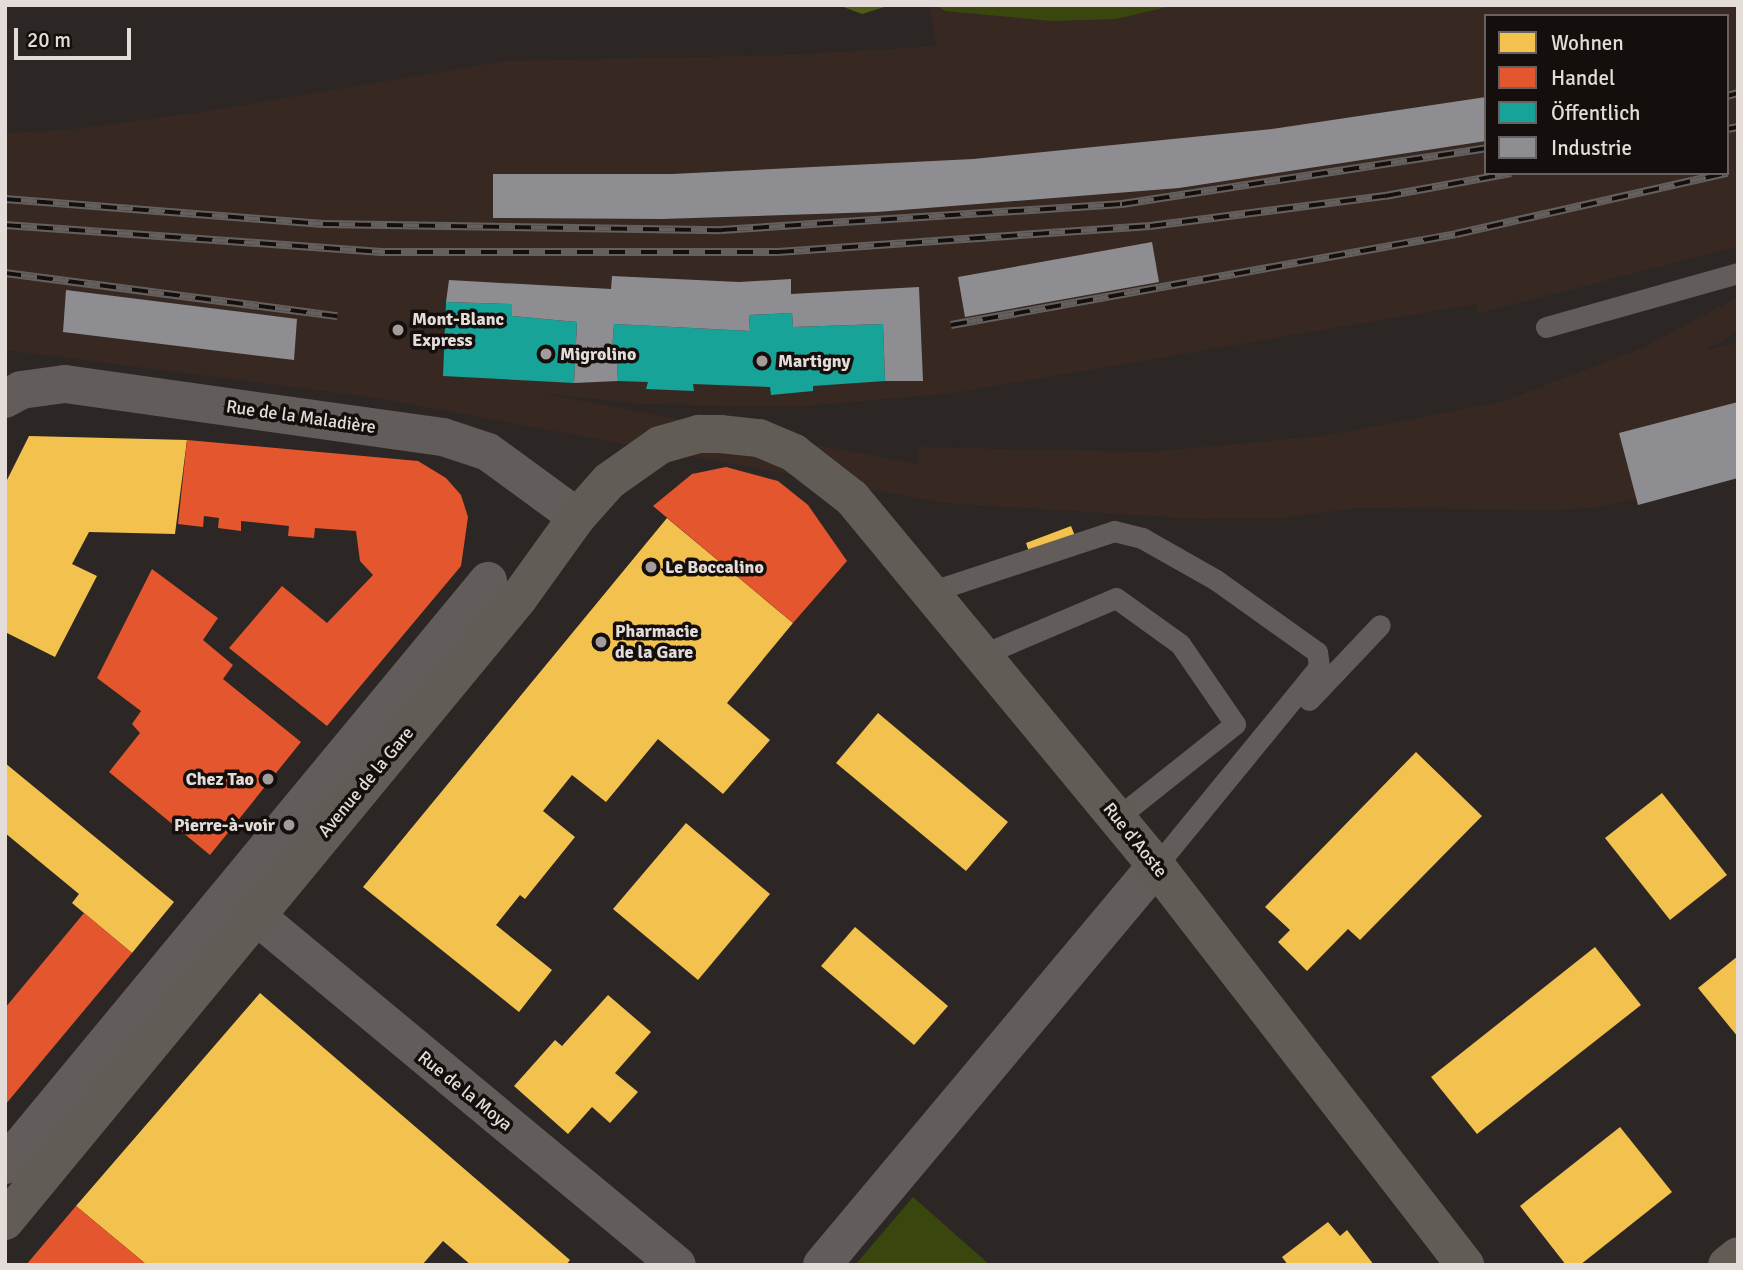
<!DOCTYPE html>
<html>
<head>
<meta charset="utf-8">
<style>
	body { margin:0 }
	#map { position:relative; width:1743px; height:1270px; overflow:hidden; background:#2c2624; font-family:Signika,sans-serif }
	div>[style] { position:absolute }
	[style*='--x'] { left:calc(var(--x)*1px); top:calc(var(--y)*1px); width:calc(var(--w)*1px); rotate:calc(var(--a)*1deg) }
	.built>* { inset:0; background:#372921 }
	.green>* { inset:0; background:#39460e }
	.forest>* { inset:0; background:#4d5d16 }
	.homes>* { inset:0; background:#f2c14e }
	.shops>* { inset:0; background:#e4572e }
	.public>* { inset:0; background:#17a398 }
	.industry>* { inset:0; background:#8d8d92 }
	.lane>* { height:21px; margin:-10.5px; padding:0 10.5px; transform-origin:10.5px; border-radius:10.5px; background:#625c5a }
	.street>* { height:38px; margin:-19px; padding:0 19px; transform-origin:19px; border-radius:19px; background:#625c5a }
	.secondary>* { height:38px; margin:-19px; padding:0 19px; transform-origin:19px; border-radius:19px; background:#625c57 }
	.primary>* { height:38px; margin:-19px; padding:0 19px; transform-origin:19px; border-radius:19px; background:#625c54 }
	.rail>* { height:8px; margin-top:-4px; transform-origin:0; background:repeating-linear-gradient(90deg,#140f0d 0 16px,#64605f 0 32px); box-sizing:border-box; border-block:2px solid #64605f }
	.dots>* { width:19px; height:19px; translate:-50% -50%; box-sizing:border-box; border:4px solid #140f0d; border-radius:50% }
	span { translate:-50% -50%; white-space:nowrap; text-align:center; line-height:1.15; -webkit-text-stroke:7px #140f0d; paint-order:stroke }
	.poi-label { font-size:18px; color:#e4dcd9; font-weight:700 }
	.left { translate:0 -50%; text-align:left }
	.right { translate:-100% -50%; text-align:right }
	.street-label { font-size:18px; color:#e4dcd9 }
	.frame { position:absolute; inset:0; border:7px solid #e4dcd9; pointer-events:none }
	.legend { position:absolute; left:1484px; top:14px; width:245px; height:161px; box-sizing:border-box; background:#140f0d; border:2px solid #67615f; margin:0; padding:9px 12px; list-style:none; font-size:21px; color:#e4dcd9 }
	.legend li { display:flex; align-items:center; gap:14px; height:35px }
	.legend b { width:35px; border:2px solid #67615f }
	.scale { position:absolute; left:14px; top:28px; width:117px; height:32px; box-sizing:border-box; border:4px solid #e4dcd9; border-top:0; padding-left:9px; font-size:21px; line-height:24px; white-space:nowrap; color:#e4dcd9; -webkit-text-stroke:5px #140f0d; paint-order:stroke }
</style>
</head>
<body>
<div id="map">
	<div class="built">
		<i style="clip-path:polygon(evenodd,929px 5px,1738px 5px,1738px 247px,1479px 313px,1476px 304px,954px 393px,795px 407px,641px 404px,540px 393px,918px 464px,919px 447px,1149px 452px,1323px 436px,1501px 402px,1642px 348px,1738px 297px,1738px 331px,1706px 350px,1738px 343px,1738px 474px,1596px 508px,1551px 510px,1357px 508px,1283px 518px,1200px 519px,944px 503px,370px 397px,5px 350px,5px 133px,66px 130px,194px 113px,505px 61px,788px 55px,937px 46px,929px 5px,1486px 16px,1727px 16px,1727px 173px,1486px 173px,1486px 16px)"></i>
	</div>
	<div class="green">
		<i style="clip-path:polygon(936px 5px,1176px 5px,1116px 19px,1052px 21px,945px 11px)"></i>
		<i style="clip-path:polygon(913px 1197px,990px 1265px,855px 1265px)"></i>
	</div>
	<div class="forest">
		<i style="clip-path:polygon(838px 5px,891px 5px,862px 14px)"></i>
	</div>
	<div class="homes">
		<i style="clip-path:polygon(29px 436px,187px 440px,175px 534px,89px 532px,72px 564px,97px 576px,55px 657px,5px 632px,5px 484px)"></i>
		<i style="clip-path:polygon(667px 518px,793px 623px,727px 703px,770px 740px,723px 794px,658px 739px,606px 802px,572px 775px,543px 811px,575px 837px,525px 899px,520px 895px,496px 925px,552px 970px,519px 1012px,363px 887px)"></i>
		<i style="clip-path:polygon(1071px 526px,1075px 536px,1029px 552px,1026px 543px)"></i>
		<i style="clip-path:polygon(878px 713px,1008px 822px,966px 871px,836px 763px)"></i>
		<i style="clip-path:polygon(1416px 752px,1482px 816px,1360px 940px,1348px 929px,1307px 971px,1278px 942px,1290px 930px,1265px 907px)"></i>
		<i style="clip-path:polygon(5px 763px,174px 902px,132px 953px,72px 903px,79px 894px,5px 833px)"></i>
		<i style="clip-path:polygon(1662px 793px,1727px 875px,1670px 920px,1605px 838px)"></i>
		<i style="clip-path:polygon(686px 823px,770px 894px,698px 980px,613px 909px)"></i>
		<i style="clip-path:polygon(855px 927px,948px 1006px,914px 1045px,821px 966px)"></i>
		<i style="clip-path:polygon(1595px 947px,1641px 1005px,1477px 1134px,1431px 1077px)"></i>
		<i style="clip-path:polygon(1738px 956px,1738px 1037px,1698px 988px)"></i>
		<i style="clip-path:polygon(260px 993px,570px 1260px,566px 1265px,471px 1265px,443px 1241px,422px 1265px,147px 1265px,76px 1206px)"></i>
		<i style="clip-path:polygon(608px 995px,651px 1032px,615px 1073px,638px 1092px,610px 1123px,592px 1107px,568px 1134px,514px 1086px,555px 1040px,562px 1046px)"></i>
		<i style="clip-path:polygon(1620px 1127px,1672px 1192px,1580px 1265px,1566px 1265px,1520px 1206px)"></i>
		<i style="clip-path:polygon(1328px 1222px,1340px 1236px,1347px 1230px,1374px 1265px,1288px 1265px,1282px 1257px)"></i>
	</div>
	<div class="shops">
		<i style="clip-path:polygon(187px 440px,418px 461px,446px 478px,461px 495px,468px 517px,461px 566px,327px 726px,229px 648px,282px 586px,327px 623px,373px 575px,360px 561px,356px 531px,315px 528px,314px 538px,288px 536px,289px 526px,241px 521px,241px 531px,218px 528px,219px 518px,204px 516px,203px 527px,178px 524px)"></i>
		<i style="clip-path:polygon(726px 467px,778px 481px,808px 505px,847px 561px,793px 623px,653px 506px,692px 474px)"></i>
		<i style="clip-path:polygon(152px 569px,218px 618px,203px 640px,233px 665px,223px 679px,301px 742px,210px 855px,109px 772px,140px 733px,132px 724px,141px 711px,97px 678px)"></i>
		<i style="clip-path:polygon(84px 913px,132px 953px,5px 1105px,5px 1008px)"></i>
		<i style="clip-path:polygon(76px 1206px,147px 1265px,26px 1265px)"></i>
	</div>
	<div class="public">
		<i style="clip-path:polygon(446px 302px,512px 304px,512px 316px,577px 322px,574px 383px,443px 376px)"></i>
		<i style="clip-path:polygon(792px 313px,793px 327px,883px 324px,885px 381px,813px 386px,813px 391px,771px 395px,770px 387px,693px 384px,694px 391px,646px 389px,648px 382px,618px 381px,617px 364px,611px 364px,614px 324px,750px 331px,749px 315px)"></i>
	</div>
	<div class="industry">
		<i style="clip-path:polygon(1486px 97px,1486px 141px,1179px 188px,877px 212px,662px 219px,493px 218px,493px 174px,672px 174px,973px 159px,1272px 129px)"></i>
		<i style="clip-path:polygon(1152px 242px,1159px 282px,965px 317px,958px 277px)"></i>
		<i style="clip-path:polygon(612px 276px,739px 282px,791px 279px,791px 294px,919px 287px,923px 381px,885px 381px,883px 324px,793px 327px,792px 313px,749px 315px,750px 331px,614px 324px,611px 364px,617px 364px,618px 381px,574px 383px,577px 322px,512px 316px,512px 304px,446px 302px,449px 280px,611px 289px)"></i>
		<i style="clip-path:polygon(66px 290px,297px 319px,294px 360px,63px 332px)"></i>
		<i style="clip-path:polygon(1738px 402px,1738px 478px,1638px 505px,1619px 433px)"></i>
	</div>
	<div class="lane">
		<i style="--x:1546;--y:327;--w:199;--a:-15.7"></i>
		<i style="--x:1114;--y:531;--w:29;--a:14"></i>
		<i style="--x:1142;--y:538;--w:85;--a:29.6"></i>
		<i style="--x:1216;--y:580;--w:124;--a:35.5"></i>
		<i style="--x:1317;--y:652;--w:15;--a:82"></i>
		<i style="--x:1319;--y:667;--w:257;--a:129.3"></i>
		<i style="--x:1156;--y:866;--w:354;--a:-129"></i>
		<i style="--x:933;--y:591;--w:191;--a:-18.3"></i>
		<i style="--x:984;--y:654;--w:143;--a:-23"></i>
		<i style="--x:1116;--y:598;--w:79;--a:35.7"></i>
		<i style="--x:1180;--y:644;--w:97;--a:55.5"></i>
		<i style="--x:1235;--y:724;--w:151;--a:141.5"></i>
		<i style="--x:1309;--y:700;--w:103;--a:-46.6"></i>
	</div>
	<div class="street">
		<i style="--x:5;--y:399;--w:18;--a:-29"></i>
		<i style="--x:21;--y:390;--w:44;--a:-7.8"></i>
		<i style="--x:65;--y:384;--w:382;--a:8"></i>
		<i style="--x:443;--y:437;--w:47;--a:18.4"></i>
		<i style="--x:488;--y:452;--w:110;--a:36.1"></i>
		<i style="--x:255;--y:915;--w:548;--a:39.67"></i>
		<i style="--x:5;--y:1165;--w:758;--a:-50.41"></i>
		<i style="--x:822;--y:1265;--w:520;--a:-50.07"></i>
	</div>
	<div class="secondary">
		<i style="--x:5;--y:1221;--w:806;--a:-50.49"></i>
		<i style="--x:518;--y:599;--w:101;--a:-54.3"></i>
		<i style="--x:577;--y:517;--w:48;--a:-48.4"></i>
		<i style="--x:609;--y:481;--w:62;--a:-35.2"></i>
		<i style="--x:660;--y:445;--w:41;--a:-15.8"></i>
		<i style="--x:699;--y:434;--w:21;--a:0"></i>
		<i style="--x:720;--y:434;--w:39;--a:6"></i>
		<i style="--x:759;--y:438;--w:38;--a:23"></i>
		<i style="--x:794;--y:453;--w:73;--a:37.8"></i>
		<i style="--x:852;--y:498;--w:477;--a:50.4"></i>
		<i style="--x:1156;--y:866;--w:505;--a:52.24"></i>
	</div>
	<div class="primary">
		<i style="--x:1727;--y:1265;--w:14;--a:-39"></i>
	</div>
	<div class="rail">
		<i style="--x:1727;--y:96;--w:11;--a:-15"></i>
		<i style="--x:1727;--y:129;--w:11;--a:-10"></i>
		<i style="--x:5;--y:199;--w:319;--a:4.5"></i>
		<i style="--x:323;--y:224;--w:398;--a:0.9"></i>
		<i style="--x:721;--y:230;--w:402;--a:-3.7"></i>
		<i style="--x:1122;--y:204;--w:368;--a:-8.7"></i>
		<i style="--x:5;--y:225;--w:381;--a:4.1"></i>
		<i style="--x:385;--y:252;--w:393;--a:0"></i>
		<i style="--x:778;--y:252;--w:373;--a:-4"></i>
		<i style="--x:1150;--y:226;--w:237;--a:-7.3"></i>
		<i style="--x:1385;--y:196;--w:128;--a:-10.3"></i>
		<i style="--x:5;--y:273;--w:335;--a:7.4"></i>
		<i style="--x:951;--y:325;--w:513;--a:-10.21"></i>
		<i style="--x:1456;--y:234;--w:278;--a:-12.7"></i>
	</div>
	<div class="dots">
		<i style="left:398px;top:330px;background:#a49c9a"></i>
		<i style="left:546px;top:354px;background:#a49c9a"></i>
		<i style="left:762px;top:361px;background:#a49c9a"></i>
		<i style="left:651px;top:567px;background:#a49c9a"></i>
		<i style="left:601px;top:642px;background:#a49c9a"></i>
		<i style="left:268px;top:779px;background:#a49c9a"></i>
		<i style="left:289px;top:825px;background:#a49c9a"></i>
	</div>
	<div class="poi-label">
		<span class="left" style="left:412px;top:330px">Mont-Blanc<br>Express</span>
		<span class="left" style="left:560px;top:354px">Migrolino</span>
		<span class="left" style="left:778px;top:361px">Martigny</span>
		<span class="left" style="left:665px;top:567px">Le Boccalino</span>
		<span class="left" style="left:615px;top:642px">Pharmacie<br>de la Gare</span>
		<span class="right" style="left:254px;top:779px">Chez Tao</span>
		<span class="right" style="left:275px;top:825px">Pierre-à-voir</span>
	</div>
	<div class="street-label">
		<span style="left:301px;top:417px;rotate:8deg">Rue de la Maladière</span>
		<span style="left:366px;top:782px;rotate:-50deg">Avenue de la Gare</span>
		<span style="left:1135px;top:840px;rotate:51deg">Rue d'Aoste</span>
		<span style="left:465px;top:1091px;rotate:39deg">Rue de la Moya</span>
	</div>
	<div class="frame"></div>
	<ul class="legend">
	<li><b style="height:19px;background:#f2c14e"></b>Wohnen</li>
	<li><b style="height:19px;background:#e4572e"></b>Handel</li>
	<li><b style="height:19px;background:#17a398"></b>Öffentlich</li>
	<li><b style="height:19px;background:#8d8d92"></b>Industrie</li>
	</ul>
	<div class="scale">20 m</div>
</div>
</body>
</html>
